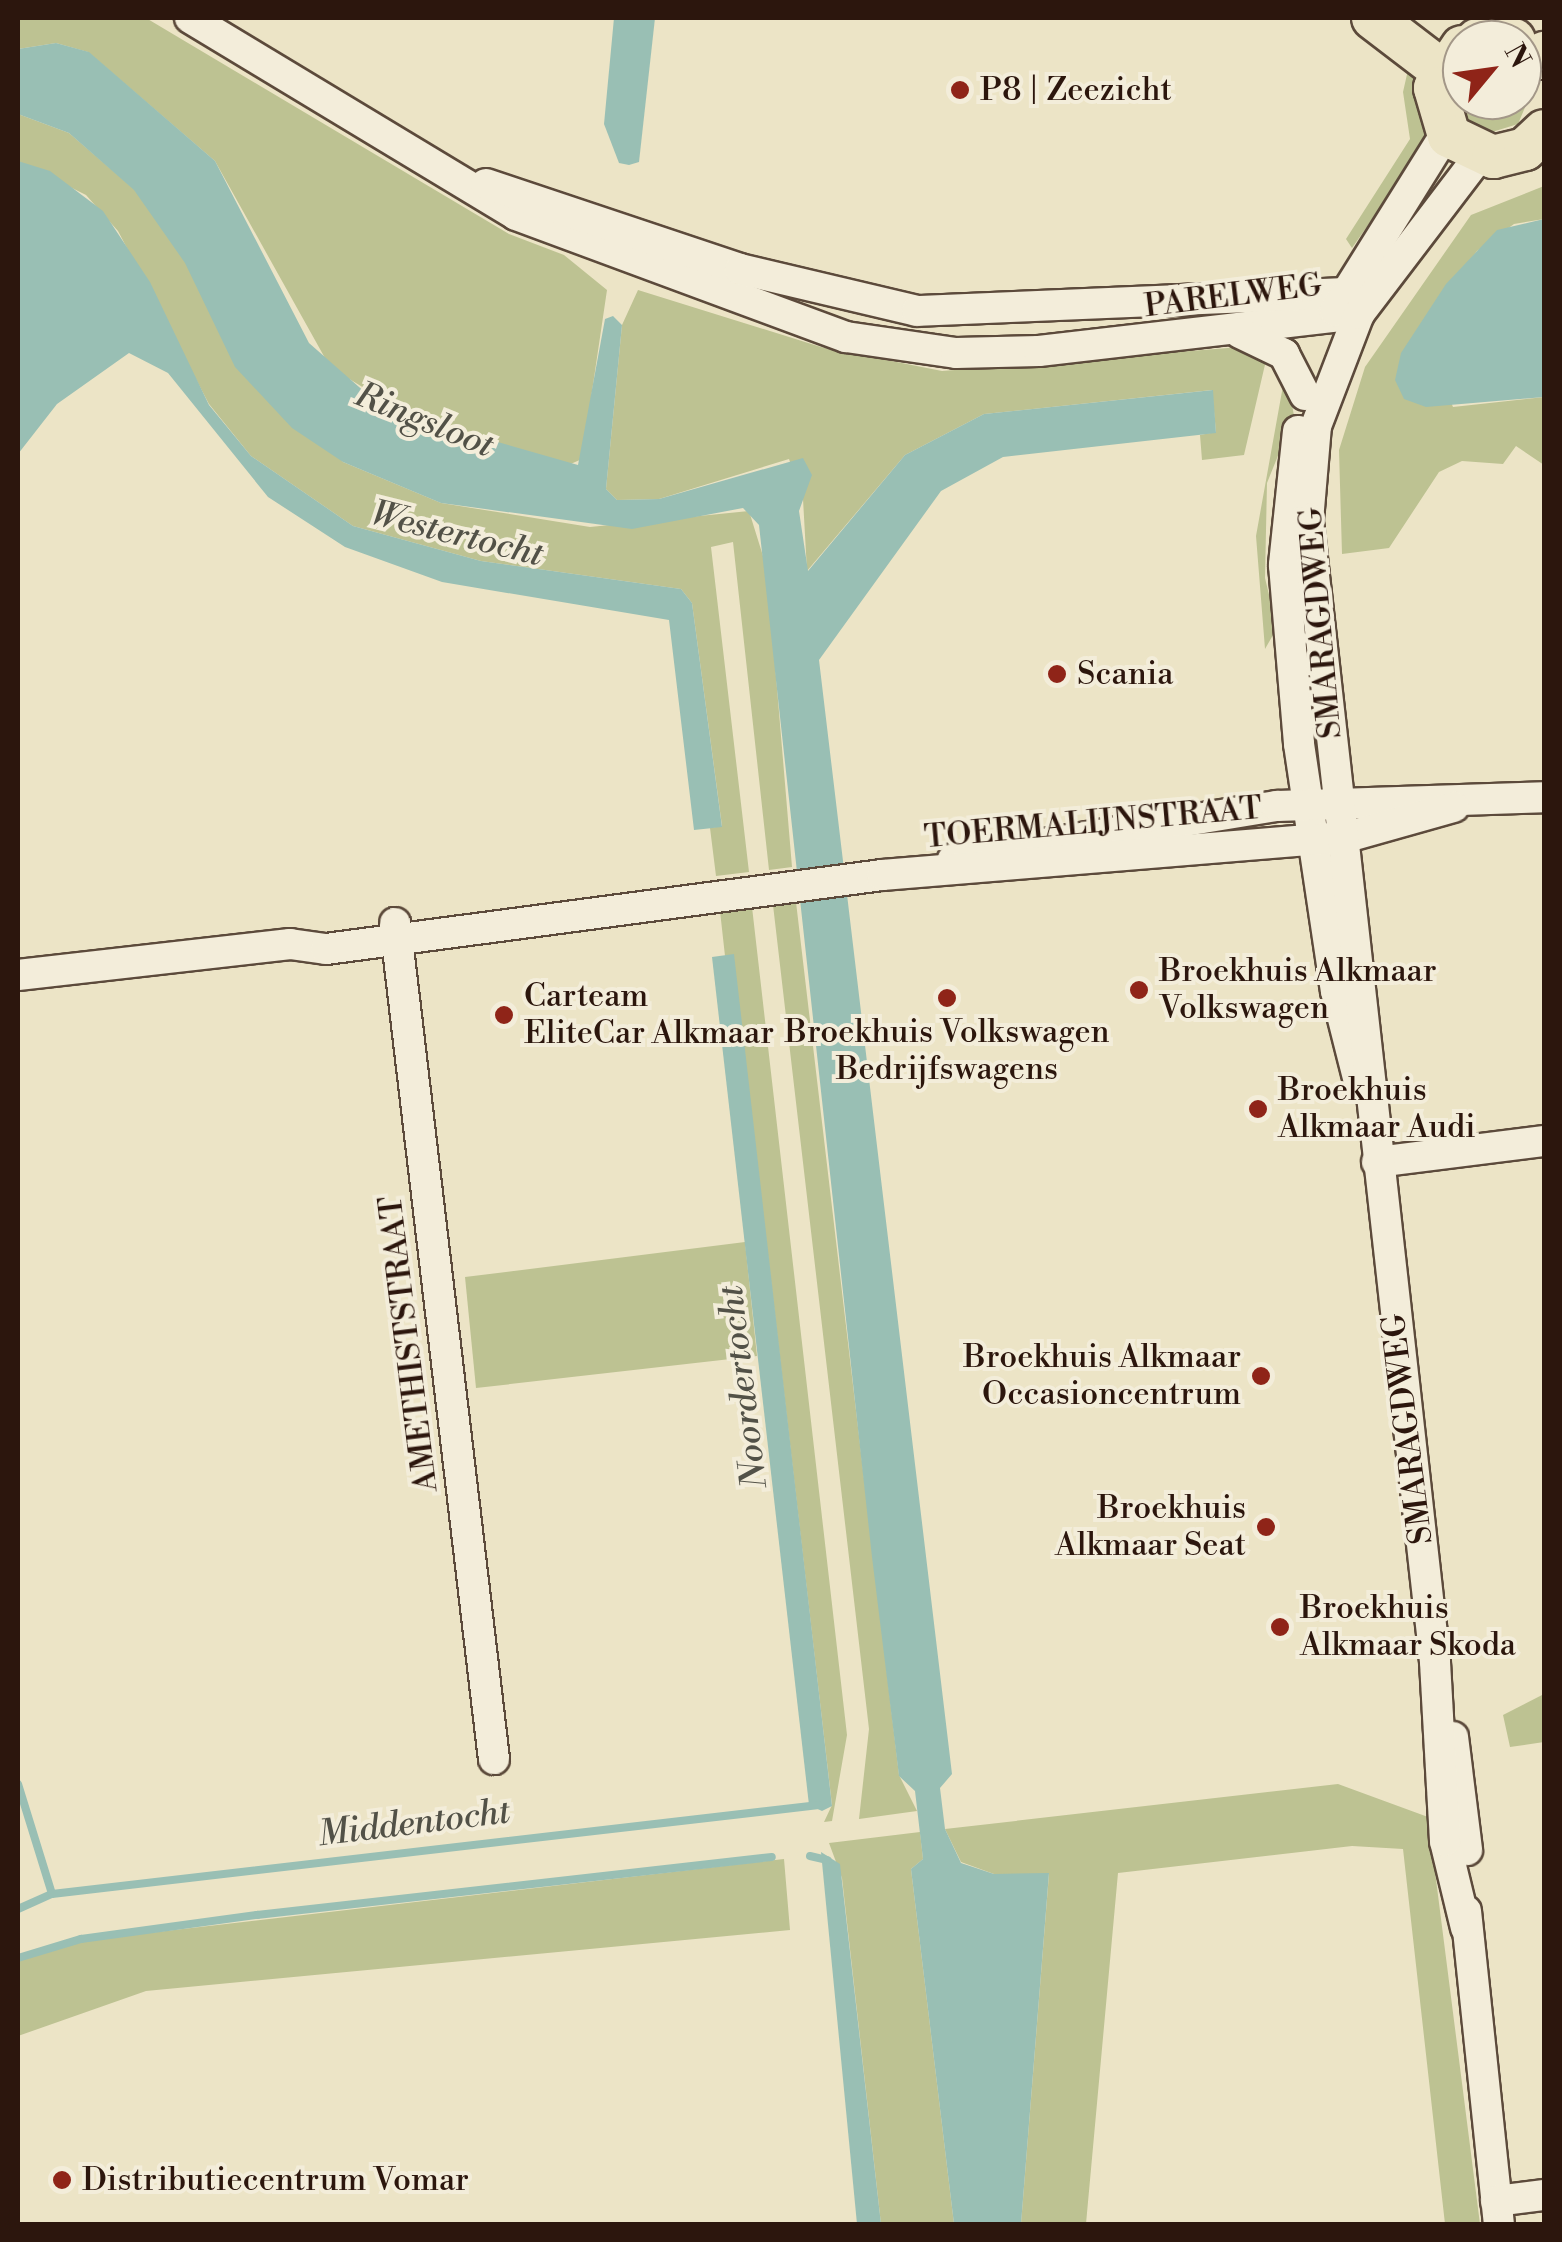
<!DOCTYPE html>
<html>
<head>
<meta charset="utf-8">
<style>
	body { margin:0 }
	#map { position:relative; width:1562px; height:2242px; overflow:hidden; background:#ece4c6; font-family:"Libre Bodoni",serif }
	div>[style] { position:absolute }
	[style*='--x'] { left:calc(var(--x)*1px); top:calc(var(--y)*1px); width:calc(var(--w)*1px); rotate:calc(var(--a)*1deg) }
	.green>* { inset:0; background:#bdc292 }
	.water>* { inset:0; background:#99bfb4 }
	.stream>* { height:8px; margin:-4px; padding:0 4px; transform-origin:4px; border-radius:4px; background:#99bfb4 }
	.roads { filter:drop-shadow(2px 0 #5c4a3b) drop-shadow(-2px 0 #5c4a3b) drop-shadow(0 2px #5c4a3b) drop-shadow(0 -2px #5c4a3b) }
	.minor>* { height:30px; margin:-15px; padding:0 15px; transform-origin:15px; border-radius:15px; background:#f3edda }
	.highway>* { height:42px; margin:-21px; padding:0 21px; transform-origin:21px; border-radius:21px; background:#ece4c6 }
	.dots>* { width:28px; height:28px; translate:-50% -50%; box-sizing:border-box; border:5px solid #f3edda; border-radius:50% }
	span { translate:-50% -50%; white-space:nowrap; text-align:center; line-height:1.15; -webkit-text-stroke:8px #f3edda; paint-order:stroke }
	.poi-label { font-size:32px; color:#2c160d }
	.left { translate:0 -50%; text-align:left }
	.right { translate:-100% -50%; text-align:right }
	.street-label { font-size:32px; color:#2c160d }
	.water-label { font-size:35px; color:#525147; font-style:italic }
	.frame { position:absolute; inset:0; border:20px solid #2c160d; pointer-events:none }
	.north { position:absolute; left:1442px; top:20px; width:100px; height:100px; box-sizing:border-box; background:#f3edda; border:2px solid #a39788; border-radius:50%; rotate:61deg; font-size:28px; font-weight:700; line-height:40px; text-align:center; color:#2c160d }
	.north::after { content:''; display:block; margin:auto; width:35px; height:45px; background:#8f2418; clip-path:polygon(50% 0,100% 100%,50% 72%,0 100%) }
</style>
</head>
<body>
<div id="map">
	<div class="green">
		<i style="clip-path:polygon(18px 18px,146px 18px,509px 234px,564px 255px,607px 290px,582px 459px,566px 466px,411px 417px,330px 367px,215px 161px,88px 52px,56px 43px,18px 49px)"></i>
		<i style="clip-path:polygon(1410px 61px,1423px 76px,1428px 139px,1352px 248px,1346px 239px,1410px 139px,1403px 92px)"></i>
		<i style="clip-path:polygon(1522px 73px,1531px 93px,1518px 124px,1492px 132px,1468px 120px,1459px 95px,1462px 81px,1462px 100px,1522px 100px)"></i>
		<i style="clip-path:polygon(18px 114px,69px 133px,134px 189px,343px 462px,441px 503px,590px 527px,749px 511px,767px 569px,792px 867px,769px 870px,733px 542px,711px 547px,749px 872px,716px 876px,710px 828px,722px 826px,692px 603px,681px 589px,481px 561px,353px 526px,251px 456px,209px 404px,118px 231px,86px 195px,18px 161px)"></i>
		<i style="clip-path:polygon(1544px 186px,1544px 219px,1514px 224px,1477px 251px,1419px 327px,1453px 407px,1544px 397px,1544px 465px,1516px 446px,1503px 464px,1462px 461px,1439px 472px,1389px 548px,1342px 554px,1339px 450px,1365px 367px,1471px 215px)"></i>
		<i style="clip-path:polygon(638px 290px,821px 347px,942px 371px,1240px 347px,1267px 356px,1244px 455px,1202px 460px,1200px 435px,1216px 432px,1212px 390px,984px 414px,905px 455px,807px 571px,803px 499px,789px 459px,659px 499px,617px 500px,606px 489px,622px 325px)"></i>
		<i style="clip-path:polygon(1286px 369px,1294px 416px,1267px 483px,1265px 578px,1277px 628px,1265px 649px,1256px 536px)"></i>
		<i style="clip-path:polygon(796px 902px,899px 1775px,917px 1811px,859px 1819px,869px 1729px,773px 905px)"></i>
		<i style="clip-path:polygon(752px 907px,847px 1735px,832px 1821px,824px 1822px,832px 1805px,733px 955px,725px 956px,720px 911px)"></i>
		<i style="clip-path:polygon(745px 1242px,757px 1356px,476px 1388px,465px 1277px)"></i>
		<i style="clip-path:polygon(1544px 1694px,1544px 1742px,1510px 1747px,1503px 1715px)"></i>
		<i style="clip-path:polygon(1338px 1784px,1428px 1817px,1480px 2224px,1445px 2224px,1403px 1849px,1352px 1846px,1118px 1873px,1086px 2224px,1021px 2224px,1049px 1874px,994px 1874px,961px 1862px,945px 1829px)"></i>
		<i style="clip-path:polygon(920px 1832px,923px 1859px,911px 1869px,954px 2224px,881px 2224px,842px 1878px,829px 1843px)"></i>
		<i style="clip-path:polygon(784px 1859px,790px 1930px,146px 1991px,18px 2036px,18px 1960px,71px 1942px)"></i>
	</div>
	<div class="water">
		<i style="clip-path:polygon(614px 18px,655px 18px,639px 162px,629px 165px,619px 163px,604px 124px)"></i>
		<i style="clip-path:polygon(56px 43px,89px 52px,215px 161px,309px 343px,367px 394px,411px 417px,578px 465px,605px 319px,613px 316px,622px 325px,606px 489px,617px 500px,659px 499px,803px 458px,812px 475px,799px 511px,808px 571px,905px 455px,984px 414px,1213px 390px,1216px 433px,1003px 457px,941px 491px,819px 660px,952px 1774px,940px 1788px,945px 1829px,961px 1863px,994px 1874px,1049px 1873px,1021px 2224px,954px 2224px,911px 1869px,923px 1859px,915px 1791px,899px 1776px,872px 1557px,759px 525px,743px 508px,632px 529px,441px 503px,343px 462px,292px 428px,235px 367px,185px 263px,134px 190px,69px 133px,18px 114px,18px 49px)"></i>
		<i style="clip-path:polygon(18px 161px,50px 171px,103px 211px,150px 282px,209px 405px,251px 456px,353px 526px,481px 561px,681px 589px,692px 603px,722px 827px,694px 830px,669px 620px,442px 582px,345px 547px,268px 497px,168px 373px,129px 353px,57px 404px,18px 454px)"></i>
		<i style="clip-path:polygon(1544px 219px,1544px 397px,1426px 407px,1404px 399px,1395px 380px,1401px 353px,1446px 284px,1497px 230px)"></i>
		<i style="clip-path:polygon(734px 954px,832px 1806px,822px 1811px,809px 1805px,712px 957px)"></i>
		<i style="clip-path:polygon(821px 1852px,840px 1864px,881px 2224px,857px 2224px)"></i>
	</div>
	<div class="stream">
		<i style="--x:18;--y:1784;--w:115;--a:72.8"></i>
		<i style="--x:810;--y:1856;--w:18;--a:13"></i>
		<i style="--x:18;--y:1909;--w:37;--a:-24"></i>
		<i style="--x:52;--y:1894;--w:772;--a:-6.62"></i>
		<i style="--x:18;--y:1958;--w:66;--a:-16.8"></i>
		<i style="--x:81;--y:1939;--w:178;--a:-7.8"></i>
		<i style="--x:257;--y:1915;--w:518;--a:-6.43"></i>
	</div>
	<div class="roads">
		<div class="minor">
			<i style="--x:190;--y:18;--w:381;--a:31.1"></i>
			<i style="--x:516;--y:215;--w:352;--a:20.3"></i>
			<i style="--x:846;--y:337;--w:111;--a:8.3"></i>
			<i style="--x:956;--y:353;--w:83;--a:-1.4"></i>
			<i style="--x:1039;--y:351;--w:322;--a:-6.6"></i>
			<i style="--x:1359;--y:314;--w:26;--a:-127"></i>
			<i style="--x:486;--y:184;--w:268;--a:18.5"></i>
			<i style="--x:740;--y:269;--w:182;--a:13.3"></i>
			<i style="--x:917;--y:311;--w:426;--a:-2.4"></i>
			<i style="--x:1335;--y:311;--w:211;--a:-58"></i>
			<i style="--x:1240;--y:333;--w:49;--a:25.5"></i>
			<i style="--x:1284;--y:354;--w:46;--a:62.9"></i>
			<i style="--x:1298;--y:431;--w:135;--a:96"></i>
			<i style="--x:1284;--y:565;--w:180;--a:85.2"></i>
			<i style="--x:1299;--y:744;--w:250;--a:81.5"></i>
			<i style="--x:1336;--y:991;--w:94;--a:75.8"></i>
			<i style="--x:953;--y:859;--w:328;--a:-9.3"></i>
			<i style="--x:1277;--y:806;--w:267;--a:-1.9"></i>
			<i style="--x:395;--y:923;--w:842;--a:83.25"></i>
			<i style="--x:18;--y:975;--w:274;--a:-6.5"></i>
			<i style="--x:290;--y:944;--w:36;--a:8"></i>
			<i style="--x:326;--y:949;--w:561;--a:-7.58"></i>
			<i style="--x:882;--y:875;--w:467;--a:-4.7"></i>
			<i style="--x:1347;--y:837;--w:111;--a:-15.7"></i>
			<i style="--x:1377;--y:1162;--w:168;--a:-7.2"></i>
			<i style="--x:1453;--y:1737;--w:114;--a:82.9"></i>
			<i style="--x:1466;--y:1911;--w:315;--a:84"></i>
			<i style="--x:1466;--y:1928;--w:89;--a:-103.6"></i>
			<i style="--x:1445;--y:1841;--w:180;--a:-93.2"></i>
			<i style="--x:1435;--y:1661;--w:1147;--a:-96.36"></i>
			<i style="--x:1308;--y:521;--w:95;--a:-85.2"></i>
			<i style="--x:1316;--y:426;--w:120;--a:-69"></i>
			<i style="--x:1359;--y:314;--w:200;--a:-52.7"></i>
			<i style="--x:1496;--y:2201;--w:48;--a:-7.1"></i>
		</div>
		<div class="highway">
			<i style="--x:1373;--y:18;--w:86;--a:37.4"></i>
			<i style="--x:1477;--y:40;--w:37;--a:0"></i>
			<i style="--x:1462;--y:47;--w:49;--a:123.4"></i>
			<i style="--x:1435;--y:88;--w:50;--a:73.7"></i>
			<i style="--x:1449;--y:136;--w:49;--a:25.5"></i>
			<i style="--x:1493;--y:157;--w:33;--a:-14"></i>
			<i style="--x:1525;--y:149;--w:26;--a:-43"></i>
			<i style="--x:1541;--y:58;--w:6;--a:-59"></i>
		</div>
	</div>
	<div class="dots">
		<i style="left:960px;top:90px;background:#8f2418"></i>
		<i style="left:1057px;top:674px;background:#8f2418"></i>
		<i style="left:1139px;top:990px;background:#8f2418"></i>
		<i style="left:947px;top:998px;background:#8f2418"></i>
		<i style="left:504px;top:1015px;background:#8f2418"></i>
		<i style="left:1258px;top:1109px;background:#8f2418"></i>
		<i style="left:1261px;top:1376px;background:#8f2418"></i>
		<i style="left:1266px;top:1527px;background:#8f2418"></i>
		<i style="left:1280px;top:1627px;background:#8f2418"></i>
		<i style="left:62px;top:2180px;background:#8f2418"></i>
	</div>
	<div class="poi-label">
		<span class="left" style="left:980px;top:90px">P8 | Zeezicht</span>
		<span class="left" style="left:1077px;top:674px">Scania</span>
		<span class="left" style="left:1159px;top:990px">Broekhuis Alkmaar<br>Volkswagen</span>
		<span class="left" style="left:524px;top:1015px">Carteam<br>EliteCar Alkmaar</span>
		<span style="left:947px;top:1051px">Broekhuis Volkswagen<br>Bedrijfswagens</span>
		<span class="left" style="left:1278px;top:1109px">Broekhuis<br>Alkmaar Audi</span>
		<span class="right" style="left:1241px;top:1376px">Broekhuis Alkmaar<br>Occasioncentrum</span>
		<span class="right" style="left:1246px;top:1527px">Broekhuis<br>Alkmaar Seat</span>
		<span class="left" style="left:1300px;top:1627px">Broekhuis<br>Alkmaar Skoda</span>
		<span class="left" style="left:82px;top:2180px">Distributiecentrum Vomar</span>
	</div>
	<div class="street-label">
		<span style="left:1233px;top:296px;rotate:-7deg">PARELWEG</span>
		<span style="left:1321px;top:623px;rotate:-95deg">SMARAGDWEG</span>
		<span style="left:1093px;top:823px;rotate:-5deg">TOERMALIJNSTRAAT</span>
		<span style="left:409px;top:1344px;rotate:-97deg">AMETHISTSTRAAT</span>
		<span style="left:1408px;top:1429px;rotate:-97deg">SMARAGDWEG</span>
	</div>
	<div class="water-label">
		<span style="left:424px;top:421px;rotate:22deg">Ringsloot</span>
		<span style="left:457px;top:535px;rotate:14deg">Westertocht</span>
		<span style="left:744px;top:1387px;rotate:-97deg">Noordertocht</span>
		<span style="left:414px;top:1824px;rotate:-7deg">Middentocht</span>
	</div>
	<div class="frame"></div>
	<div class="north">N</div>
</div>
</body>
</html>
